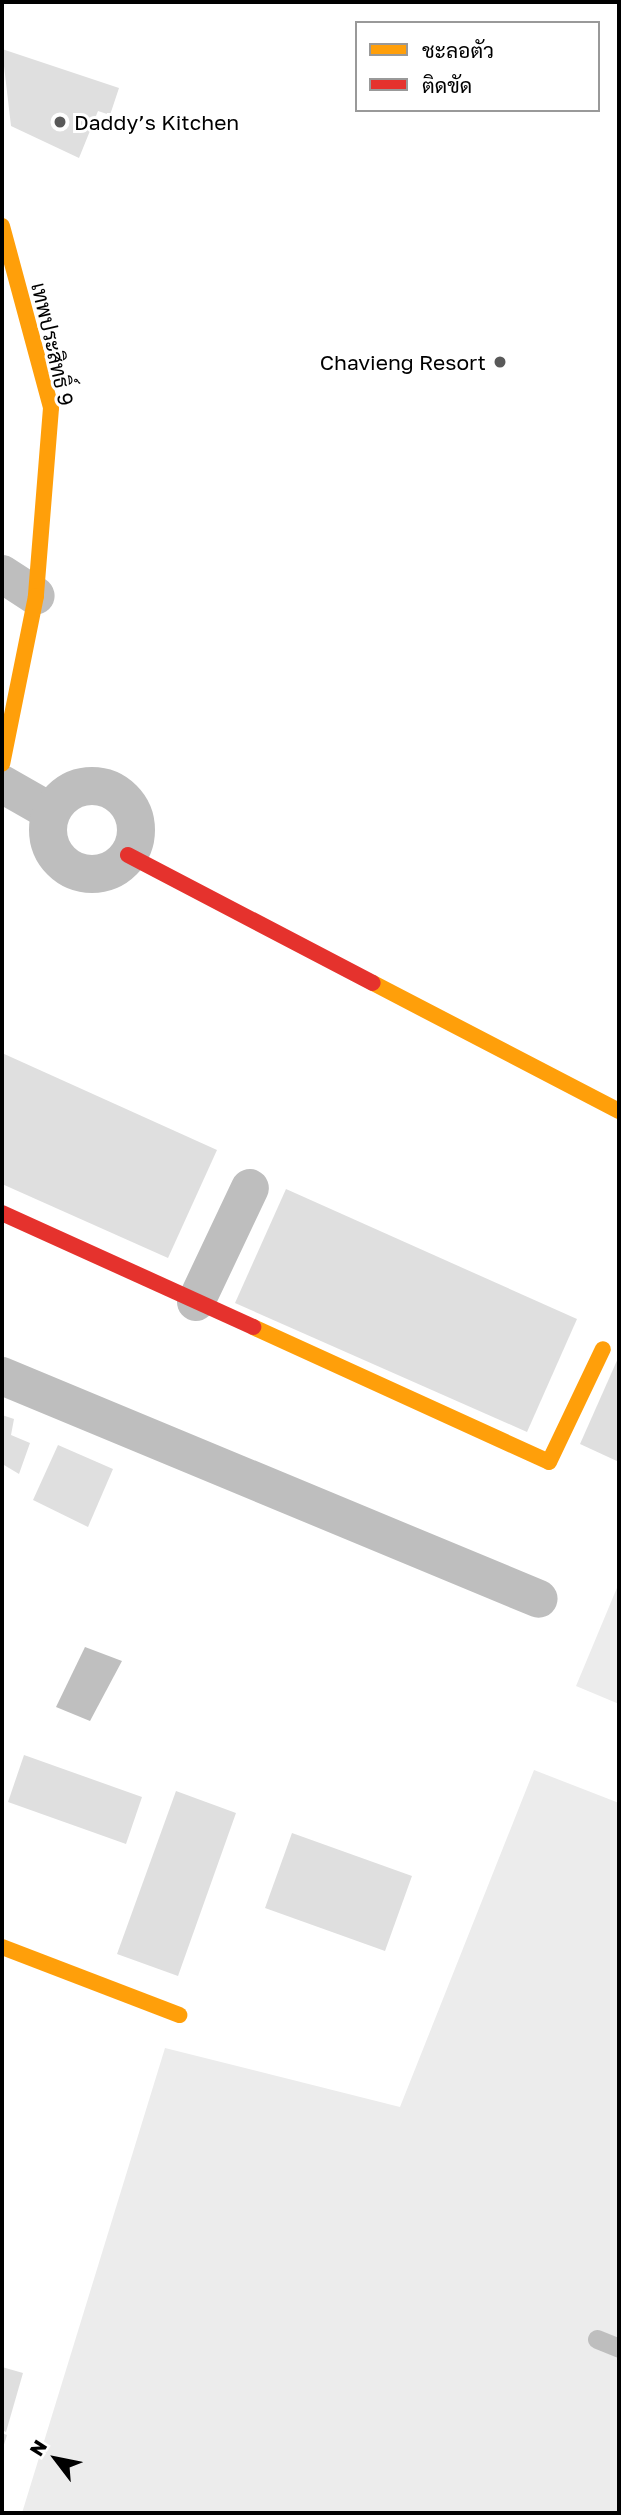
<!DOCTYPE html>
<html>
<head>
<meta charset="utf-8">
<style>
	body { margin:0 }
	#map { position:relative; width:621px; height:2515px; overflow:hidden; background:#fff; font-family:"Golos Text",Sarabun,sans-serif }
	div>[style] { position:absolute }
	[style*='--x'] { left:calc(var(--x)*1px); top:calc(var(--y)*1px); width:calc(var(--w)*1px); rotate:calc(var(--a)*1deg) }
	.green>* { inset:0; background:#ececec }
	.water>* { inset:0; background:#bfbfbf }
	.building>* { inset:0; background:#dfdfdf }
	.lane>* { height:19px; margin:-9.5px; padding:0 9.5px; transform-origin:9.5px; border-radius:9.5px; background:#bebebe }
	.street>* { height:38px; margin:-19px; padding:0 19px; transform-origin:19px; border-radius:19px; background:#bebebe }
	.street>.ring { margin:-19px; padding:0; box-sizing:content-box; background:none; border:38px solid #bebebe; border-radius:50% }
	.slow>* { height:16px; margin:-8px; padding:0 8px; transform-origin:8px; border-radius:8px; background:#ff9f0a }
	.jam>* { height:16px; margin:-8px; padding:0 8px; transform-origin:8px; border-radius:8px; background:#e5322d }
	.dots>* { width:19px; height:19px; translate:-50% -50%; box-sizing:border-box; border:4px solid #fff; border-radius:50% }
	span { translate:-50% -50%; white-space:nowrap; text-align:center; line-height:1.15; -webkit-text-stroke:6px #fff; paint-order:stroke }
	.poi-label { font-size:21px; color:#000 }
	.left { translate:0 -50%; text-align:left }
	.right { translate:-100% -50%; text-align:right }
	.street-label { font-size:21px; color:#000 }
	.frame { position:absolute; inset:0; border:4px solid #000; pointer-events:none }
	.legend { position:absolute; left:355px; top:21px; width:245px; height:91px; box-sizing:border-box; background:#fff; border:2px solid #999; margin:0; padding:9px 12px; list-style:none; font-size:21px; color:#000 }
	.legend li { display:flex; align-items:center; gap:14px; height:35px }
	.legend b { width:35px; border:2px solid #999 }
	.north { position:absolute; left:21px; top:2424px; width:70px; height:70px; -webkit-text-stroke:5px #fff; paint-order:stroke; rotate:302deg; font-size:19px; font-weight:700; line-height:28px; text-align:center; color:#000 }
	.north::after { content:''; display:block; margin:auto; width:24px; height:32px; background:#000; clip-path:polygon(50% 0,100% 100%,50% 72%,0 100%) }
</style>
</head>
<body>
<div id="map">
	<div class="green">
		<i style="clip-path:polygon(619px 1583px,619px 1704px,576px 1686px)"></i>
		<i style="clip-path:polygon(534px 1770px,619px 1803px,619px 2513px,22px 2513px,165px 2048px,400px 2107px)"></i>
	</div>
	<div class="water">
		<i style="clip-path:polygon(85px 1647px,122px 1661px,90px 1721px,56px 1707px)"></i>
	</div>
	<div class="building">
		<i style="clip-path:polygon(2px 49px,119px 88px,110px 115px,98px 111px,79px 158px,11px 126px)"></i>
		<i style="clip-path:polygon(2px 1053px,217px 1150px,168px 1258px,2px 1184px)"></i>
		<i style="clip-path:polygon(286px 1189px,577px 1319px,527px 1432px,235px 1303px)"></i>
		<i style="clip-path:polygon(619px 1356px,619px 1462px,580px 1444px)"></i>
		<i style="clip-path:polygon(2px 1415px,14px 1419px,11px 1435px,30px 1443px,19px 1474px,4px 1465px,2px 1471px)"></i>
		<i style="clip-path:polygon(58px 1445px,113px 1469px,88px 1527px,33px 1500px)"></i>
		<i style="clip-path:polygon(24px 1755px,142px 1797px,126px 1844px,8px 1802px)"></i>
		<i style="clip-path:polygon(176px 1791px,236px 1813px,178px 1976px,117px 1954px)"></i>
		<i style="clip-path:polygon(292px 1833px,412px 1876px,385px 1951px,265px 1908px)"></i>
		<i style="clip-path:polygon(2px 2367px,23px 2373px,6px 2432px,2px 2430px)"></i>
		<i style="clip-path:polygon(2px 2433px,7px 2435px,2px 2451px)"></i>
	</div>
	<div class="lane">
		<i style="--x:597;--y:2339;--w:24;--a:22"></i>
	</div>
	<div class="street">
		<i style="--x:2;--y:574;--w:40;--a:32.9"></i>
		<i style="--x:2;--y:784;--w:56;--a:29.7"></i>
		<i class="ring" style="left:48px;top:786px;width:50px;height:50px"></i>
		<i style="--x:196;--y:1302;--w:126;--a:-64.7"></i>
		<i style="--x:2;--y:1376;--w:581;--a:22.55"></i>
	</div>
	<div class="slow">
		<i style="--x:2;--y:226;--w:188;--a:74.9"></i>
		<i style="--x:51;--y:408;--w:189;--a:94.6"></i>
		<i style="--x:36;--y:596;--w:171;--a:101.4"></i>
		<i style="--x:373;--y:983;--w:277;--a:27.5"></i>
		<i style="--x:253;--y:1327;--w:325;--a:24.5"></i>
		<i style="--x:549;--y:1462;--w:125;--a:-64.5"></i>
		<i style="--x:2;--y:1947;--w:190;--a:21"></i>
	</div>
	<div class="jam">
		<i style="--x:128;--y:855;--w:276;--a:27.6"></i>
		<i style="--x:2;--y:1213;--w:276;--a:24.4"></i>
	</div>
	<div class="dots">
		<i style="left:60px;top:122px;background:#595959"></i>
		<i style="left:500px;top:362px;background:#595959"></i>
	</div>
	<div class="poi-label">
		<span class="left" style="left:74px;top:122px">Daddy’s Kitchen</span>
		<span class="right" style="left:486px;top:362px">Chavieng Resort</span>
	</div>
	<div class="street-label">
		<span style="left:53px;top:344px;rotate:77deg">เทพประสิทธิ์ 9</span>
	</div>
	<div class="frame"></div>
	<ul class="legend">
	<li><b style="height:9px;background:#ff9f0a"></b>ชะลอตัว</li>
	<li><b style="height:9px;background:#e5322d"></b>ติดขัด</li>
	</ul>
	<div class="north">N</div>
</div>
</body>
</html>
